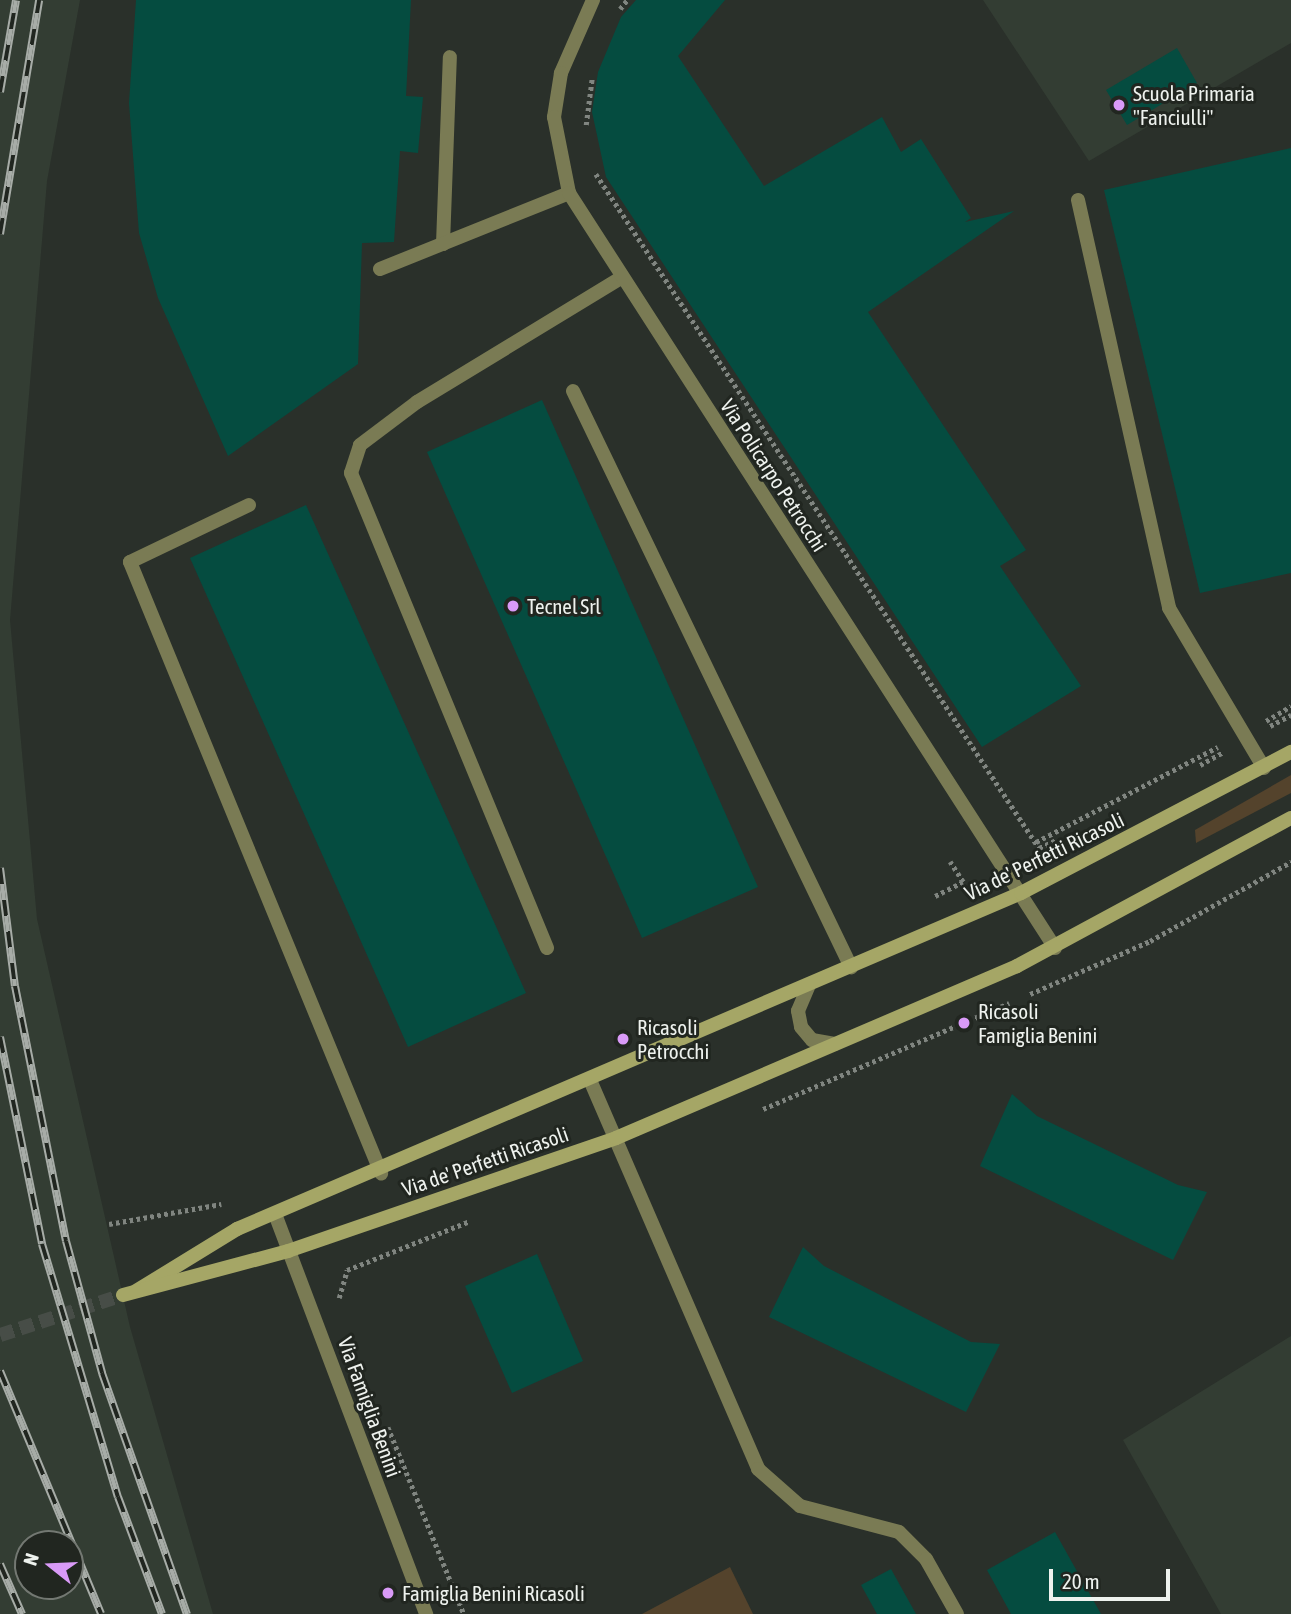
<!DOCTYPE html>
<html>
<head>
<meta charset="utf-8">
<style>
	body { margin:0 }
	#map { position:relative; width:1291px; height:1614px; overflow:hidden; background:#2a302a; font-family:"Asap Condensed",sans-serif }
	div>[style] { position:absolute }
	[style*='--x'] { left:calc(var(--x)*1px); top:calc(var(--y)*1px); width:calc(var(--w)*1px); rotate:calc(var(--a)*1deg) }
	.built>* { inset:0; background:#333d33 }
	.green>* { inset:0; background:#54432c }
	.building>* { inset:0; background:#054c40 }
	.secondary-tunnel>* { height:14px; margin-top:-7px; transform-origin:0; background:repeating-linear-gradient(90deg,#474d47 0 14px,transparent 0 21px) }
	.path>* { height:4.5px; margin-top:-2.25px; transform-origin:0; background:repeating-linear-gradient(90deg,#808580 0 3.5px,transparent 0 7px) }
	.service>* { height:14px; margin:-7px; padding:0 7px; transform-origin:7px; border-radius:7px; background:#7a7b54 }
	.minor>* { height:14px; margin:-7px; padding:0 7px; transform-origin:7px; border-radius:7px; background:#7a7b54 }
	.secondary>* { height:14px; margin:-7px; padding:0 7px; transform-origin:7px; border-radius:7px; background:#a5a666 }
	.rail>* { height:8px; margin-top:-4px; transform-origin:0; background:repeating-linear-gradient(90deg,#212620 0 16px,#a7aca7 0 32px); box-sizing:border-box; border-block:2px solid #a7aca7 }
	.dots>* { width:19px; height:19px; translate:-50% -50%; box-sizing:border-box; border:4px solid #212620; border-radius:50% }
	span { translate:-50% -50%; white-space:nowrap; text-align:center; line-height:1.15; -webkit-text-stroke:6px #212620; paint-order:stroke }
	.poi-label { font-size:21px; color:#eef2ee }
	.left { translate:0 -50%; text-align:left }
	.street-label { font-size:21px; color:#eef2ee }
	.north { position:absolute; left:14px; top:1530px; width:70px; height:70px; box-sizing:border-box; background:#212620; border:2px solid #737872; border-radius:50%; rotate:288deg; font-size:19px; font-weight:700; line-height:28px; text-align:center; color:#eef2ee }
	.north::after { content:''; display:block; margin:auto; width:24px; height:32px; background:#d99af7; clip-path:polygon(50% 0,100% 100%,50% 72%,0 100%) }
	.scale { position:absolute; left:1049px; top:1569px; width:121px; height:32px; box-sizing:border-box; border:4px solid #eef2ee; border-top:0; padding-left:9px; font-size:21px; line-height:24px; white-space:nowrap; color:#eef2ee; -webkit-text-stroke:5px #212620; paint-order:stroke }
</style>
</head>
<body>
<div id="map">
	<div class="built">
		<i style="clip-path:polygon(evenodd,0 0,80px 0,47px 181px,10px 620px,37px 919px,130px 1327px,213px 1614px,0 1614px,0 0,28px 1544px,70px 1544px,70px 1586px,28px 1586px,28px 1544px)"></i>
		<i style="clip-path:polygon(983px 0,1291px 0,1291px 43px,1089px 161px)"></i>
		<i style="clip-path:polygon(1291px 1336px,1291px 1614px,1221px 1614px,1123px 1440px)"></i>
	</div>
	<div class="green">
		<i style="clip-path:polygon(1291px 775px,1291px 793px,1196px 843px,1195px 830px)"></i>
		<i style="clip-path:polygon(730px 1567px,753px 1614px,642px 1614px)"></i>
	</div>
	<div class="building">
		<i style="clip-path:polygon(136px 0,411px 0,406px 96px,423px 97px,418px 153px,400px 151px,394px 242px,362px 243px,358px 364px,228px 456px,158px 298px,139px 233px,129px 103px)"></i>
		<i style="clip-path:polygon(636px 0,725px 0,678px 56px,764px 186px,882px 117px,901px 152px,921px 139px,971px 218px,965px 222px,1014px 211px,868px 312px,1026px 550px,1000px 566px,1081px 686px,982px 747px,606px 177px,592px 112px,598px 72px,621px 17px)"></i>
		<i style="clip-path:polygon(1177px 48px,1197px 83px,1127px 125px,1106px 90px)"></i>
		<i style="clip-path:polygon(1291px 148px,1291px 573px,1200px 593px,1104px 190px)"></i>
		<i style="clip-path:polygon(542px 400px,758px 887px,642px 938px,427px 452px)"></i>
		<i style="clip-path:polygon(306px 505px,526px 993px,408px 1047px,190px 558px)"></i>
		<i style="clip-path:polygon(1012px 1094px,1037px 1116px,1178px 1185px,1207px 1192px,1173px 1260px,980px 1166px)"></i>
		<i style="clip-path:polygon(803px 1247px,824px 1266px,971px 1342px,1000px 1344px,966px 1412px,769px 1317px)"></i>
		<i style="clip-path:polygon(537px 1254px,583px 1361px,512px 1393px,465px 1286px)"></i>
		<i style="clip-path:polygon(1055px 1532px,1101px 1614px,1011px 1614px,987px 1570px)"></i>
		<i style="clip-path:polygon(891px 1569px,916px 1614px,877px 1614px,861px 1585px)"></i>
	</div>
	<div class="secondary-tunnel">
		<i style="--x:0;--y:1335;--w:129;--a:-18"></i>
	</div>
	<div class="path">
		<i style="--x:620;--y:9;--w:11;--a:-52"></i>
		<i style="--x:586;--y:125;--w:47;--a:-82.7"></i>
		<i style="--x:596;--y:174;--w:807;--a:56.68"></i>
		<i style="--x:1039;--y:848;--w:19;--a:-25"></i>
		<i style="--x:1266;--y:721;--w:29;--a:-31"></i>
		<i style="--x:1270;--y:726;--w:24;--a:-28"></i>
		<i style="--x:1200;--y:765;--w:26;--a:-29"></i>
		<i style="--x:1036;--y:842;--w:205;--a:-27.6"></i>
		<i style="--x:935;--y:896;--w:31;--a:-27"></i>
		<i style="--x:963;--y:882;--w:24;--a:-123"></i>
		<i style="--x:1030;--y:994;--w:131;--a:-23.8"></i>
		<i style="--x:1150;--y:941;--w:162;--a:-29.3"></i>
		<i style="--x:763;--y:1109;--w:268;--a:-23.3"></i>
		<i style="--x:109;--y:1224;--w:114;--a:-10.1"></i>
		<i style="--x:339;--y:1298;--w:29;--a:-74"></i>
		<i style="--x:347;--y:1270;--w:132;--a:-21.7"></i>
		<i style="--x:388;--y:1427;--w:202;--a:67.9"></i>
	</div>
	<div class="service">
		<i style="--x:1078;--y:200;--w:418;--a:77.4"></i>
		<i style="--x:1169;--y:608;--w:186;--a:59.3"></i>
		<i style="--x:443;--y:244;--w:187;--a:-87.9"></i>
		<i style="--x:380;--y:269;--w:204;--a:-21.9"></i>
		<i style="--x:573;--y:391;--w:640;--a:64.24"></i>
		<i style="--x:249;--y:505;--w:132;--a:154.4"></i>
		<i style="--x:130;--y:562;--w:661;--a:67.67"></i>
		<i style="--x:547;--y:948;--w:514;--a:-112.42"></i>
		<i style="--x:351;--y:473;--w:29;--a:-72"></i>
		<i style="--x:360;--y:445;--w:71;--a:-37"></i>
		<i style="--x:417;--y:402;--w:239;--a:-31.3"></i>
		<i style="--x:590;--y:1080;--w:424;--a:66.6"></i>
		<i style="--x:758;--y:1469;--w:56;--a:41.4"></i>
		<i style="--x:800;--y:1506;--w:102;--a:14.7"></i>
		<i style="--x:899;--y:1532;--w:38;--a:45"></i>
		<i style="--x:926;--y:1559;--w:63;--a:60.6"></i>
	</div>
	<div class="minor">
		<i style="--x:593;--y:0;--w:80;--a:113.7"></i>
		<i style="--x:561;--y:73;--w:45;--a:99"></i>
		<i style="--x:554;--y:117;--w:77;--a:78.8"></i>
		<i style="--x:569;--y:193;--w:898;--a:57.23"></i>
		<i style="--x:809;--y:985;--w:28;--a:113"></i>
		<i style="--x:798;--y:1011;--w:16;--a:79"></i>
		<i style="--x:801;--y:1027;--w:17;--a:50"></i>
		<i style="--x:812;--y:1040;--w:23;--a:10"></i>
		<i style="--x:275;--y:1214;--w:428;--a:69.3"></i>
	</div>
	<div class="secondary">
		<i style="--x:136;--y:1291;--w:119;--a:-31.5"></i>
		<i style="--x:237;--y:1229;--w:853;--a:-23.2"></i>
		<i style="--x:1021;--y:893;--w:305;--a:-27.6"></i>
		<i style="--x:123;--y:1295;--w:171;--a:-14.9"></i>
		<i style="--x:288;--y:1251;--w:347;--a:-19"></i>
		<i style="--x:616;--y:1138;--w:436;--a:-23.2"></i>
		<i style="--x:1017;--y:966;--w:311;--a:-28.4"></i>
	</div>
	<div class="rail">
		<i style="--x:0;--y:92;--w:93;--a:-80.1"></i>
		<i style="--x:0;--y:234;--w:237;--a:-80.5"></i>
		<i style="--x:0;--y:868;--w:119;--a:82.8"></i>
		<i style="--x:15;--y:986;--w:260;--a:78.7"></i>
		<i style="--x:66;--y:1241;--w:137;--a:74.7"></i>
		<i style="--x:102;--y:1373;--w:256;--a:70.6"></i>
		<i style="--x:0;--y:1037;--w:211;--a:78.5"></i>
		<i style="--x:42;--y:1244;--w:264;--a:73.3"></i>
		<i style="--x:118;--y:1497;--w:125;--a:69.4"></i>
		<i style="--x:0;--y:1371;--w:263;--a:67.4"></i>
		<i style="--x:0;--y:1564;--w:55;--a:66.3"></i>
	</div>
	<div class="dots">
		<i style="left:1119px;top:105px;background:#d99af7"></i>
		<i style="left:513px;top:606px;background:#d99af7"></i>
		<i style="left:964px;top:1023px;background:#d99af7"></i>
		<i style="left:623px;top:1039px;background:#d99af7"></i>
		<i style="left:388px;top:1593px;background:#d99af7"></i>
	</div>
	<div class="poi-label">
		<span class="left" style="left:1133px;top:105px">Scuola Primaria<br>"Fanciulli"</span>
		<span class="left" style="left:527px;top:606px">Tecnel Srl</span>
		<span class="left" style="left:978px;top:1023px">Ricasoli<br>Famiglia Benini</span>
		<span class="left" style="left:637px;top:1039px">Ricasoli<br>Petrocchi</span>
		<span class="left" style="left:402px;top:1593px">Famiglia Benini Ricasoli</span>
	</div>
	<div class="street-label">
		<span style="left:774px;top:475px;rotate:57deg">Via Policarpo Petrocchi</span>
		<span style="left:1044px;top:856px;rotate:-26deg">Via de' Perfetti Ricasoli</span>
		<span style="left:485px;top:1161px;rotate:-19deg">Via de' Perfetti Ricasoli</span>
		<span style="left:370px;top:1407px;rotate:70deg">Via Famiglia Benini</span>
	</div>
	<div class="north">N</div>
	<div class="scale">20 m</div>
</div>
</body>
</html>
